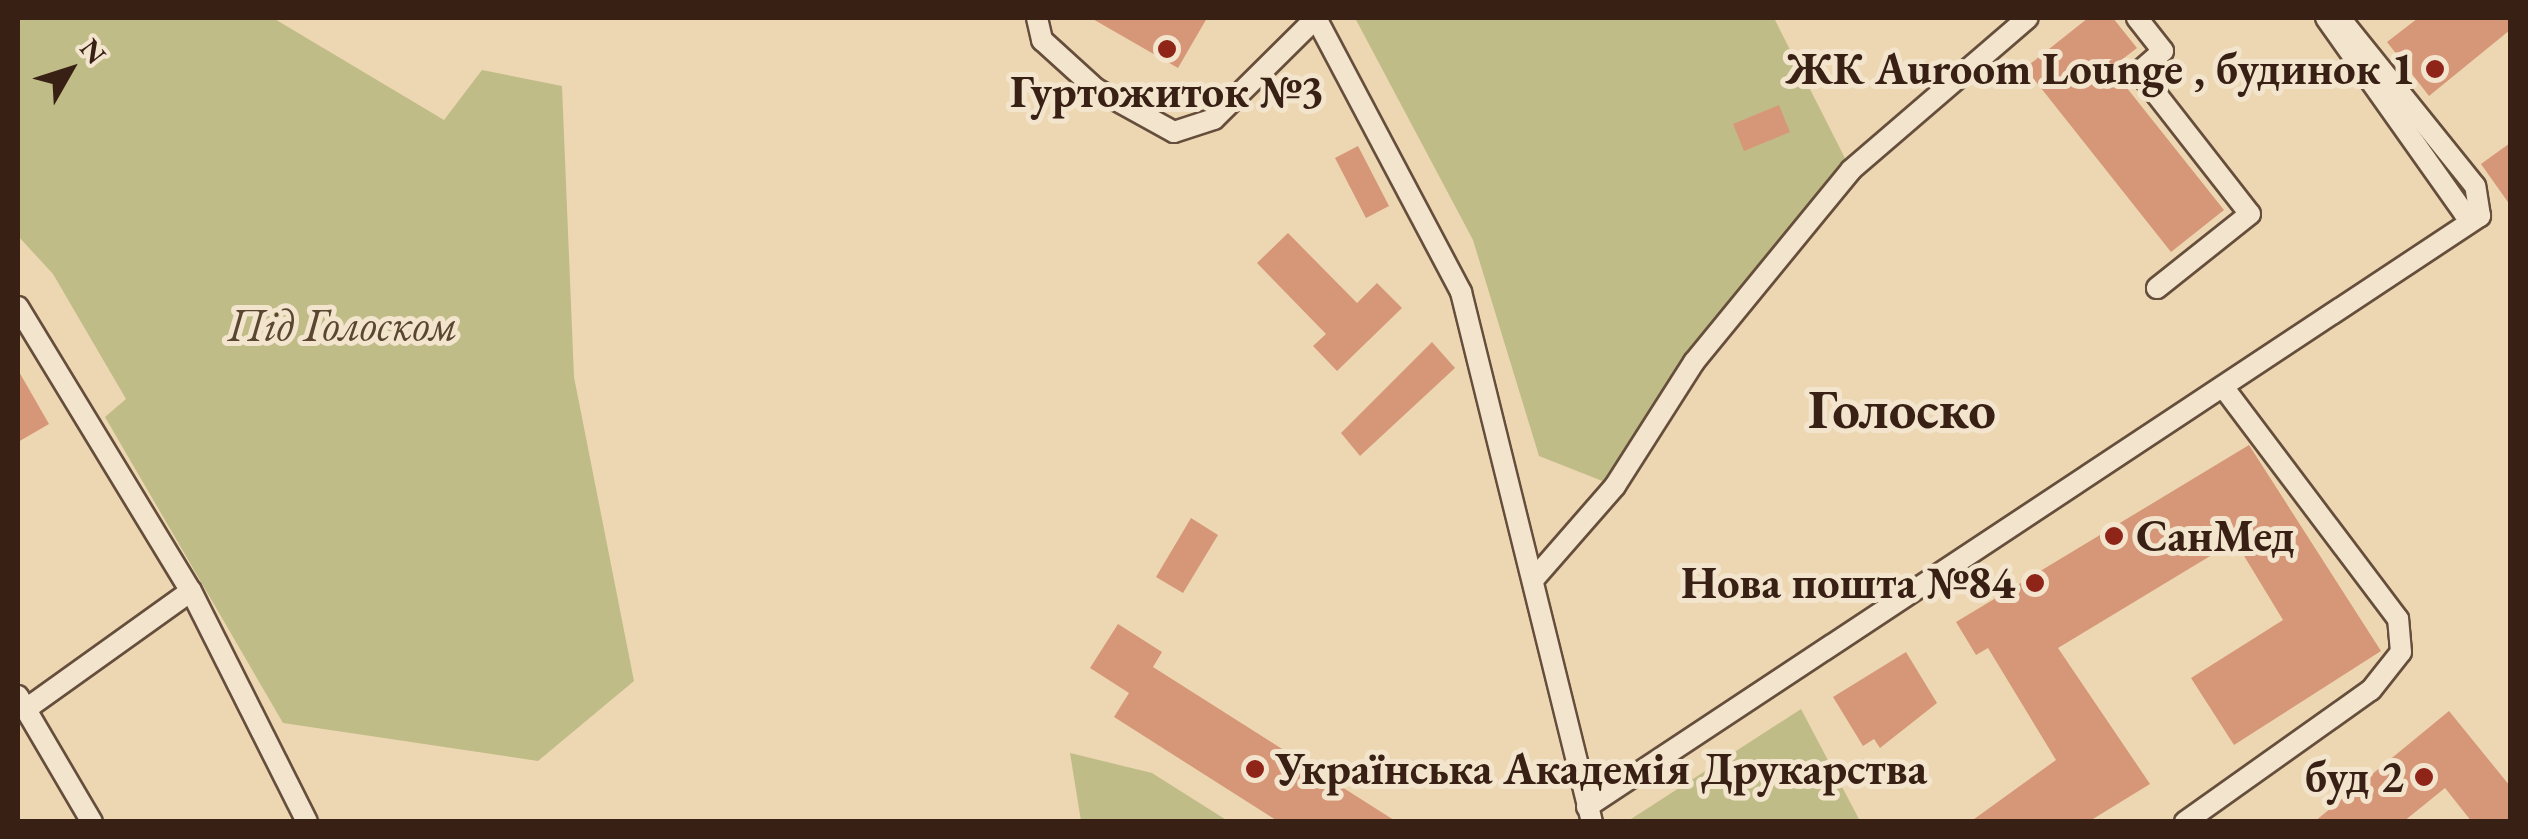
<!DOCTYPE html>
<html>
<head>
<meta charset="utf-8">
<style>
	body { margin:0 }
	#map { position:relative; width:2528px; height:839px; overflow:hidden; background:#edd7b2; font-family:"EB Garamond",serif }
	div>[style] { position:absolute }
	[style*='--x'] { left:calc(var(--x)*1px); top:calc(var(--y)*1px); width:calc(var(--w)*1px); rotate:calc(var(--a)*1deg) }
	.green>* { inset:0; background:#c0bc87 }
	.building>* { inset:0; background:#d69778 }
	.roads { filter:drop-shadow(2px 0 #664e3c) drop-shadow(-2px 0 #664e3c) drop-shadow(0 2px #664e3c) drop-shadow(0 -2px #664e3c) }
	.minor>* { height:20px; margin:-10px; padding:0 10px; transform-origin:10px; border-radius:10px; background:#f3e5cd }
	.dots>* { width:28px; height:28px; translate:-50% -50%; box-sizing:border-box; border:5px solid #f3e5cd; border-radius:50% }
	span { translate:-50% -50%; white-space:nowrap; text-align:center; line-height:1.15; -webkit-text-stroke:10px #f3e5cd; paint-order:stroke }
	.poi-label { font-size:45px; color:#392014; font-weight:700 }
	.right { translate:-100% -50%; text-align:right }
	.left { translate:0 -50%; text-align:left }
	.park-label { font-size:45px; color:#5b4731; font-style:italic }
	.district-label { font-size:55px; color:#392014; font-weight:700 }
	.frame { position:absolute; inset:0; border:20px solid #392014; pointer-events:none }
	.north { position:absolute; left:20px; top:20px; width:100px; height:100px; -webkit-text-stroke:8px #f3e5cd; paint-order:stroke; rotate:51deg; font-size:28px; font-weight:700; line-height:40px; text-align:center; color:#392014 }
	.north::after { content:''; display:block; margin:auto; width:35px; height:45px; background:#392014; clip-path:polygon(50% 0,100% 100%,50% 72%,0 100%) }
</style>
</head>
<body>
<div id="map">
	<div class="green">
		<i style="clip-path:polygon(18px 18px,273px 18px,444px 120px,482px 70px,562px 86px,574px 377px,634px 681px,538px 761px,283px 723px,105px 417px,126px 399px,53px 274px,18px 236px)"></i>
		<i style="clip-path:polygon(1355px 18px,1774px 18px,1851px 170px,1696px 352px,1615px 486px,1539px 456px,1473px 240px)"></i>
		<i style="clip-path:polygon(1801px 709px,1860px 821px,1628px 821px)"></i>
		<i style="clip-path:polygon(1070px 753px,1152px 773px,1228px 821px,1081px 821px)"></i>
	</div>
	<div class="building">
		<i style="clip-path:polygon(1091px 18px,1207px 18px,1178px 68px)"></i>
		<i style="clip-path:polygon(2088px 18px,2113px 18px,2137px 48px,2111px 68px,2224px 210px,2171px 252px,2025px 68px)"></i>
		<i style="clip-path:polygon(2418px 18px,2510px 18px,2510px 30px,2429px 96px,2387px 42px)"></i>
		<i style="clip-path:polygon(1779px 105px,1790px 132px,1744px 151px,1733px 124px)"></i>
		<i style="clip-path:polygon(2510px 143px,2510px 205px,2481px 164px)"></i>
		<i style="clip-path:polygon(1358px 146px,1389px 206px,1366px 218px,1335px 158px)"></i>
		<i style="clip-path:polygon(1288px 233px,1357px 303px,1377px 283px,1402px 308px,1337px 371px,1313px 346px,1326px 334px,1257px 263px)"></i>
		<i style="clip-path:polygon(1432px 342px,1455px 368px,1360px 456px,1341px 433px)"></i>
		<i style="clip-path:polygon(18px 370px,49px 424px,18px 442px)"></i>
		<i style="clip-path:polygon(2249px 445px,2381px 651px,2234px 745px,2191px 678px,2283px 620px,2235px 541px,2058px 648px,2150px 784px,2088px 822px,1970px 822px,2056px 760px,1988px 648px,1976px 655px,1956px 622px)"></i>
		<i style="clip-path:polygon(1191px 518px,1218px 535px,1183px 593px,1156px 577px)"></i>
		<i style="clip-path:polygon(1118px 624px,1162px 652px,1153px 667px,1397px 822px,1279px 822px,1114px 717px,1129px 693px,1090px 668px)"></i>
		<i style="clip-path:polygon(1906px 652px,1937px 703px,1880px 748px,1874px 739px,1863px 746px,1833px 697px)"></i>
		<i style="clip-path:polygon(2449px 711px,2510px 786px,2510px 822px,2472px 822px,2445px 788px,2403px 822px,2314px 822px)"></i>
	</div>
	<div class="roads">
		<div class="minor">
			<i style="--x:1037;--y:18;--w:23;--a:77"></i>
			<i style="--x:1042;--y:40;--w:73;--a:42.2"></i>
			<i style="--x:1096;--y:89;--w:89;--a:28.9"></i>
			<i style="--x:1174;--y:132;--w:42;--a:-18"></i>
			<i style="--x:1214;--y:119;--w:144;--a:-44.7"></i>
			<i style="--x:1316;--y:18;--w:310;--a:62.1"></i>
			<i style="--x:1461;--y:292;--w:546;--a:76.12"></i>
			<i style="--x:2137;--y:18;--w:42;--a:51.8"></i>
			<i style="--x:2163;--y:51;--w:32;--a:139"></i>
			<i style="--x:2139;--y:72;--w:180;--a:52"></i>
			<i style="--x:2250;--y:214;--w:119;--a:141.5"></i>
			<i style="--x:2326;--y:18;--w:239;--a:54.7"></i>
			<i style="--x:2464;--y:213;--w:16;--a:11"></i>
			<i style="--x:2480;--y:216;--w:30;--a:-99"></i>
			<i style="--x:2475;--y:186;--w:216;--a:-128.8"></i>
			<i style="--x:18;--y:307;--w:333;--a:58.7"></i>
			<i style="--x:191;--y:591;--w:203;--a:144.4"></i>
			<i style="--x:1533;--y:580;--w:125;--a:-48.9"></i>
			<i style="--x:1615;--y:486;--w:147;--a:-57.5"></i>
			<i style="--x:1694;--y:362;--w:248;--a:-50.7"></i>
			<i style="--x:1851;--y:170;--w:233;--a:-40.7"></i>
			<i style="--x:191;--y:591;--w:258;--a:63.3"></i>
			<i style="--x:18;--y:696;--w:146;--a:59.6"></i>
			<i style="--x:1587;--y:807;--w:1071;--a:-33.5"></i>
			<i style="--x:2185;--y:822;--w:228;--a:-35.4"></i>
			<i style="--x:2371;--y:690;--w:48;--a:-51.7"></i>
			<i style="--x:2401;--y:652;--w:33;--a:-95"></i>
			<i style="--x:2398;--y:619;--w:286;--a:-127"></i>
		</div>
	</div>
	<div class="dots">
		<i style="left:1167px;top:49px;background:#8f2418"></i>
		<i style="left:2435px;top:69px;background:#8f2418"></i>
		<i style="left:2114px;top:536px;background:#8f2418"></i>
		<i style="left:2035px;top:583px;background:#8f2418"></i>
		<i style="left:1255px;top:769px;background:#8f2418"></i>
		<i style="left:2424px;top:777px;background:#8f2418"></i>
	</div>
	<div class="poi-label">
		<span class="right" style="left:2415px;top:69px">ЖК Auroom Lounge , будинок 1</span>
		<span style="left:1167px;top:92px">Гуртожиток №3</span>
		<span class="left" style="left:2136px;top:536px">СанМед</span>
		<span class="right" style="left:2015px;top:583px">Нова пошта №84</span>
		<span class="left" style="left:1275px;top:769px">Українська Академія Друкарства</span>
		<span class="right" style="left:2404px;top:777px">буд 2</span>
	</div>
	<div class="park-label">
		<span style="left:343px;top:325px">Під Голоском</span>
	</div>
	<div class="district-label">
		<span style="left:1902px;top:409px">Голоско</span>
	</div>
	<div class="frame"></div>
	<div class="north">N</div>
</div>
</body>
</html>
